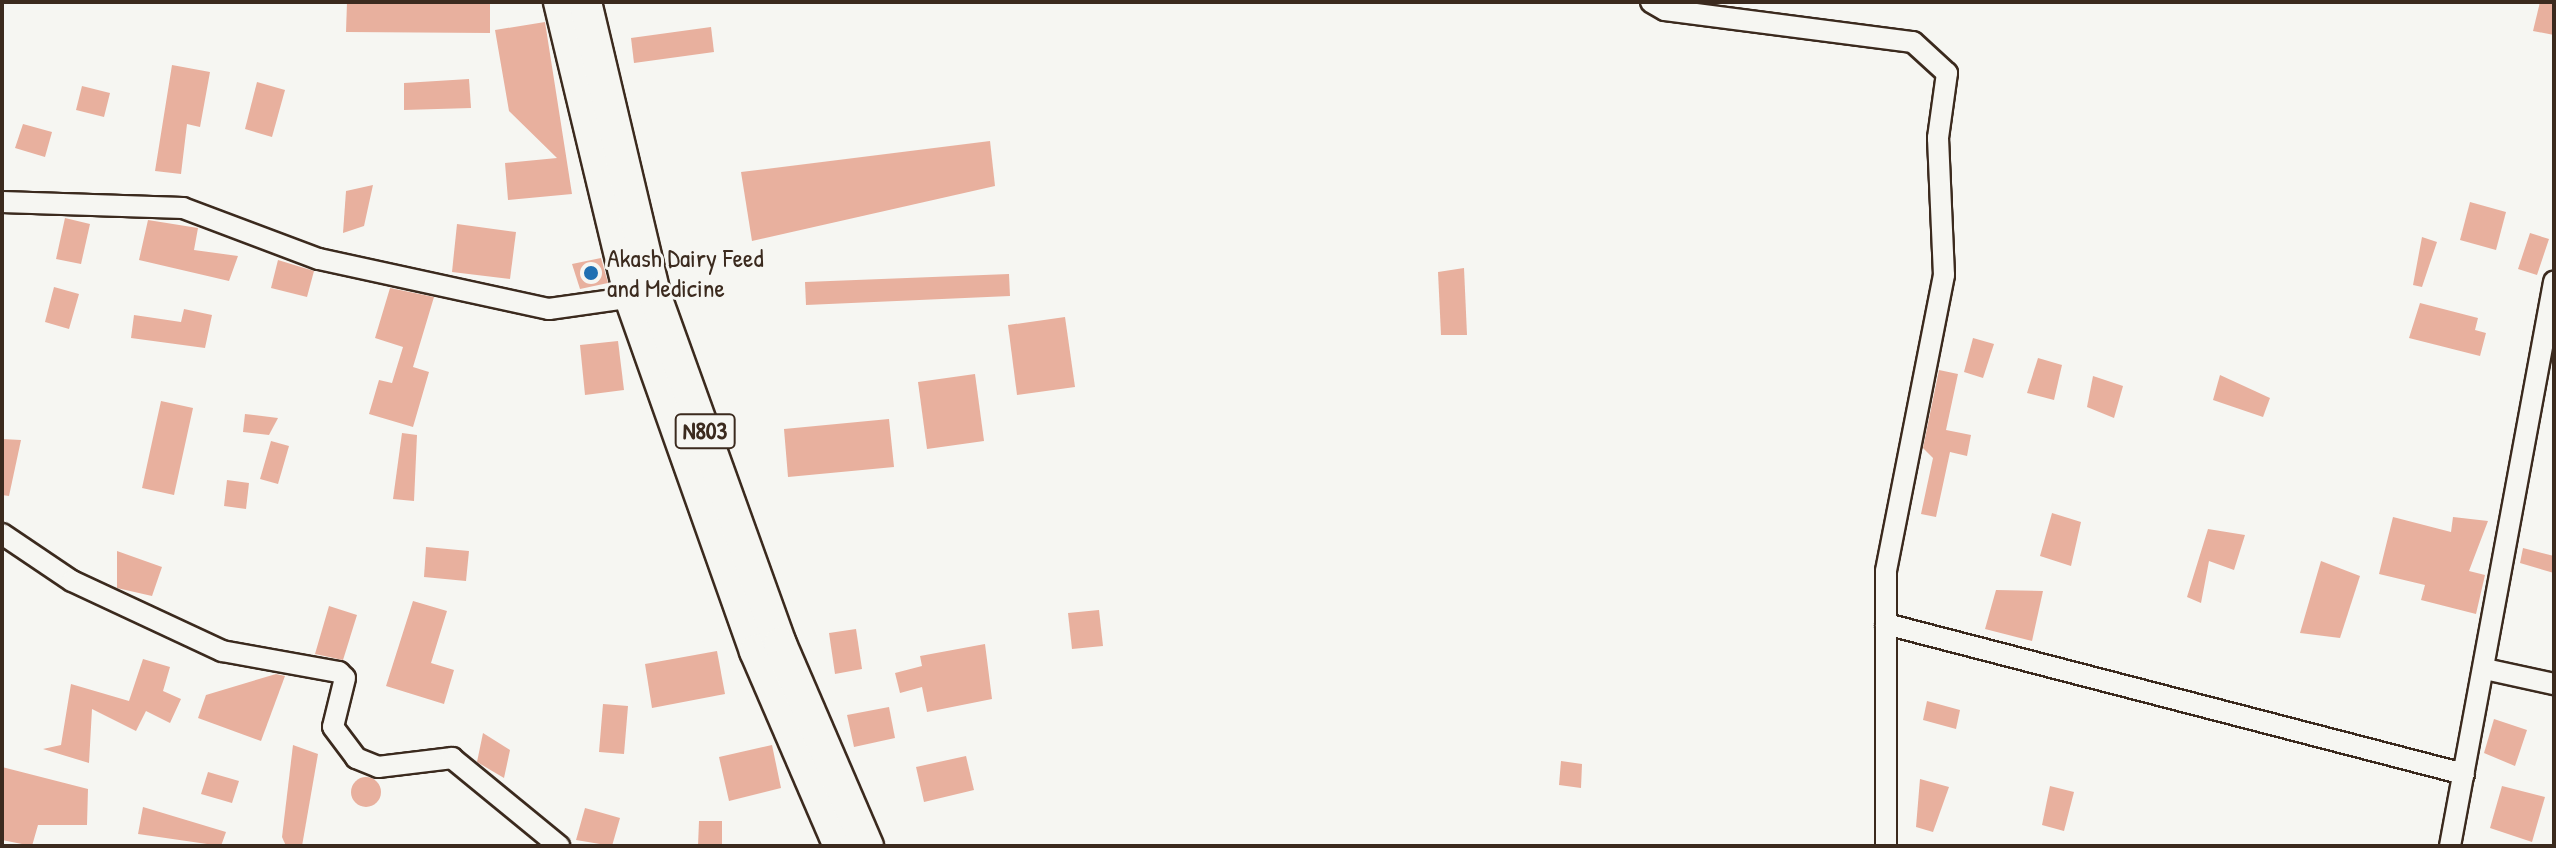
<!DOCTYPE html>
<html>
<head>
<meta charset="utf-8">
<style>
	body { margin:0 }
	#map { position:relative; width:2556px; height:848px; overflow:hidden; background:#f6f6f2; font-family:"Patrick Hand",sans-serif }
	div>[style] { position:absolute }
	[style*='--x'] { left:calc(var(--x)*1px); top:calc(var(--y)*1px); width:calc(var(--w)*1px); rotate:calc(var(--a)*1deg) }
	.building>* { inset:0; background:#e8b09e }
	.round { border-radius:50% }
	.roads { filter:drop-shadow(2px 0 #3b2a1e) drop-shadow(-2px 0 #3b2a1e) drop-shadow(0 2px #3b2a1e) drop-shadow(0 -2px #3b2a1e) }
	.minor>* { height:20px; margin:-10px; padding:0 10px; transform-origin:10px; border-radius:10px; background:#f6f6f2 }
	.trunk>* { height:32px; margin:-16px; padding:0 16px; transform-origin:16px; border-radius:16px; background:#f6f6f2 }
	.dots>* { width:22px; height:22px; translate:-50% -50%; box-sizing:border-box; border:4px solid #f6f6f2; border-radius:50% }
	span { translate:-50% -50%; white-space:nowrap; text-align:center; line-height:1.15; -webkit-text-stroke:6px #f6f6f2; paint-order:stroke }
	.shield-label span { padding:2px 6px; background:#f6f6f2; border:2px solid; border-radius:6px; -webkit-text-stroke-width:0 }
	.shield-label { font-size:24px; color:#3b2a1e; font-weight:700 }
	.poi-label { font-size:26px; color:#3b2a1e }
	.left { translate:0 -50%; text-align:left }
	.frame { position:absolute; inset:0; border:4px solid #3b2a1e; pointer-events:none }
</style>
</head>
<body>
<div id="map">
	<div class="building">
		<i style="clip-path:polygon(347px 2px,490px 2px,490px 33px,346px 32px)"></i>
		<i style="clip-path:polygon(2540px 2px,2554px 2px,2554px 35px,2533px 31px)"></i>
		<i style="clip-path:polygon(545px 22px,572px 194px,508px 200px,505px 163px,557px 158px,509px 111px,495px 30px)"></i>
		<i style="clip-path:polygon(711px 27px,714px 52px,634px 63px,631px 38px)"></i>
		<i style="clip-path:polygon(172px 65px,210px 72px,200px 127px,187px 124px,181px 174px,155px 171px)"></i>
		<i style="clip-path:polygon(469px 79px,471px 108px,404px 110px,404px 83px)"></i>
		<i style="clip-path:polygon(257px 82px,285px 90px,272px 137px,245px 129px)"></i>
		<i style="clip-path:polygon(82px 86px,110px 93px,104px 117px,76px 110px)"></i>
		<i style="clip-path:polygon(23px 124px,52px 132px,45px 157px,15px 148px)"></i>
		<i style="clip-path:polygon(990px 141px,995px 186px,752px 241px,741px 172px)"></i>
		<i style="clip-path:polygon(373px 185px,364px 226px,343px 233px,346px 191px)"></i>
		<i style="clip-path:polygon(2470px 202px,2506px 212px,2496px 250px,2460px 240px)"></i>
		<i style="clip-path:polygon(65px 218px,90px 224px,81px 264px,56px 259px)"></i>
		<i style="clip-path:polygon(148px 220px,198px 228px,194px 250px,238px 256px,229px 281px,139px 260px)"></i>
		<i style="clip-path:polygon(457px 224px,516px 232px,510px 279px,452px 272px)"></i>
		<i style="clip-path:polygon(2530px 233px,2549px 239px,2537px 275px,2518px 269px)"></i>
		<i style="clip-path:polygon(2422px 237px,2437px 242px,2422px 287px,2413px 285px)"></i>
		<i style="clip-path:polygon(601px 258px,608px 283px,580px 289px,572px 264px)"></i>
		<i style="clip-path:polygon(278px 260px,314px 271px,307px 297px,271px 288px)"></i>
		<i style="clip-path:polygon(1464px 268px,1467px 335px,1441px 335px,1438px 272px)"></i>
		<i style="clip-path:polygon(1009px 274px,1010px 296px,806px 305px,805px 282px)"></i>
		<i style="clip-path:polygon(54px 287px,79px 294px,69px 329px,45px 322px)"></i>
		<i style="clip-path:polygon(390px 288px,434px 297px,413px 367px,429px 372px,413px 427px,369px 414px,379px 380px,392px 383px,403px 347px,375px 338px)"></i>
		<i style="clip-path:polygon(2420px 303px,2478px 318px,2475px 330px,2486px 333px,2480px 356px,2409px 338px)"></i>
		<i style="clip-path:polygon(184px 309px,212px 315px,205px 348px,131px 338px,134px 315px,181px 322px)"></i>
		<i style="clip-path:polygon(1065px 317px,1075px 387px,1017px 395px,1008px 325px)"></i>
		<i style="clip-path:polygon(1973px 338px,1994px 344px,1983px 378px,1964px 372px)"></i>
		<i style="clip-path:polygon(618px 341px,624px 390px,585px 395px,580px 345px)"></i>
		<i style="clip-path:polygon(2038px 358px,2062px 365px,2054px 400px,2027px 393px)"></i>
		<i style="clip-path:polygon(1939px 370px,1958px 374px,1946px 430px,1971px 435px,1967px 456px,1950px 452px,1936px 517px,1921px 514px,1933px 458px,1923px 448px)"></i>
		<i style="clip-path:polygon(975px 374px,984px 441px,927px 449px,918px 382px)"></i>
		<i style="clip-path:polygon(2220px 375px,2270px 398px,2263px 417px,2213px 400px)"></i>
		<i style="clip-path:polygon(2093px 376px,2123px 386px,2114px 418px,2087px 407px)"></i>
		<i style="clip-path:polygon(161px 401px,193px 408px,174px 495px,142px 488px)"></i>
		<i style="clip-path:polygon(245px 414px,278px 418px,269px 435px,243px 432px)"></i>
		<i style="clip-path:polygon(889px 419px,894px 467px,788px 477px,784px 429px)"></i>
		<i style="clip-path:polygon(402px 433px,417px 435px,414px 501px,393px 499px)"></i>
		<i style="clip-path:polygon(2px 439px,21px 440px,9px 496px,2px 495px)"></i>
		<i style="clip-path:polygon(271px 441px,289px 446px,278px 484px,260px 479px)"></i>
		<i style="clip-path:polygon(227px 480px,249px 483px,246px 509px,224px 506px)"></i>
		<i style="clip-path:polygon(2052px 513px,2081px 522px,2071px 566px,2040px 556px)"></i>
		<i style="clip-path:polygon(2393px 517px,2451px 532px,2453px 517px,2488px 521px,2469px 571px,2485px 575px,2476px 614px,2421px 600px,2425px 585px,2379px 574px)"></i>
		<i style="clip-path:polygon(2208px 529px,2245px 535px,2234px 570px,2209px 561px,2201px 603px,2187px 597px)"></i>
		<i style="clip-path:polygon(426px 547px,469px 551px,466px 581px,424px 577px)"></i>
		<i style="clip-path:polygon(2523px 548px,2554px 556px,2554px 573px,2520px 563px)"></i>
		<i style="clip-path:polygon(117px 551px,162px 567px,152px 596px,117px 588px)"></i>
		<i style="clip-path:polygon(2321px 561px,2360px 576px,2340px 638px,2300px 633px)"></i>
		<i style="clip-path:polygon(1996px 590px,2043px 591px,2032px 641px,1985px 629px)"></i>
		<i style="clip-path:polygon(413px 601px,447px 611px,431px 663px,454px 670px,444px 704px,386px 686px)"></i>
		<i style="clip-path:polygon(329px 606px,357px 615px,343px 660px,315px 654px)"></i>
		<i style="clip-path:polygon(1099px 610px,1103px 646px,1072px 649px,1068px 613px)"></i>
		<i style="clip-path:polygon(856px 629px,862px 669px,835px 674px,829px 633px)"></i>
		<i style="clip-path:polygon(985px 644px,992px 699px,927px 712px,922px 687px,900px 693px,895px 673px,922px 666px,920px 656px)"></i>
		<i style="clip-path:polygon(717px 651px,725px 694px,652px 708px,645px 664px)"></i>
		<i style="clip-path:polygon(143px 659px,170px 667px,163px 691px,181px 699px,170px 723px,146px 711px,136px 731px,92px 709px,89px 763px,43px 749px,61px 745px,71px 684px,129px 701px)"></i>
		<i style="clip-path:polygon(276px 674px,285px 676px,261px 741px,198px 718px,206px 695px)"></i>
		<i style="clip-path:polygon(1927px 701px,1960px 710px,1956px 729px,1923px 720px)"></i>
		<i style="clip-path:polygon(603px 704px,628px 706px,624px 754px,599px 752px)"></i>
		<i style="clip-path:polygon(889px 707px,895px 738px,854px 747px,847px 715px)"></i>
		<i style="clip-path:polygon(2494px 719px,2527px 730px,2515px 766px,2484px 753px)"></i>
		<i style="clip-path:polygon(483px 733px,510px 750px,504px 778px,477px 762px)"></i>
		<i style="clip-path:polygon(293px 745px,318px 754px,302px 846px,286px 846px,282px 837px)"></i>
		<i style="clip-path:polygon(772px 745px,781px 788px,729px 801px,719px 757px)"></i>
		<i style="clip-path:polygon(966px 756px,974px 790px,924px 802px,916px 767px)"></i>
		<i style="clip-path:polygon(1561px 761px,1582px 764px,1581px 788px,1559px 785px)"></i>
		<i style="clip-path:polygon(2px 767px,88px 789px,87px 825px,38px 825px,32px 846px,2px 840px)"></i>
		<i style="clip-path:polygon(208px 772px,239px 781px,232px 803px,201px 794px)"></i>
		<i class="round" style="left:351px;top:777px;width:30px;height:30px"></i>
		<i style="clip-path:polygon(1920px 779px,1949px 787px,1933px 832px,1916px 827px)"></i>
		<i style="clip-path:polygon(2050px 786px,2074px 792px,2064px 831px,2042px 825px)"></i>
		<i style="clip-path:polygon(2502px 786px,2545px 797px,2532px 842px,2490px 828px)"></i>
		<i style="clip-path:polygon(143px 807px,226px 832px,221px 846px,138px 834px)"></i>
		<i style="clip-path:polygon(585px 808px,620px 818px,612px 846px,576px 840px)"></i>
		<i style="clip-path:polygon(699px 821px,722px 821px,722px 846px,698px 846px)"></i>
	</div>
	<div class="roads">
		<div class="minor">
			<i style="--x:1651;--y:2;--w:16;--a:30"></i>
			<i style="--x:1665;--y:10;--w:250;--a:7.4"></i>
			<i style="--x:1913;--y:42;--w:46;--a:42.4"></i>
			<i style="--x:1947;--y:73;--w:66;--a:97.9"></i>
			<i style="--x:1938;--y:138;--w:137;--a:87.5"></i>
			<i style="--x:1944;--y:275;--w:302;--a:101.1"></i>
			<i style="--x:1886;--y:571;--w:53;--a:90"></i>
			<i style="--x:1886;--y:624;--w:597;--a:14.55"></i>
			<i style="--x:2;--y:202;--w:181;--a:1.9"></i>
			<i style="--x:183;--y:208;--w:145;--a:20.6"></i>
			<i style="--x:319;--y:259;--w:235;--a:12.3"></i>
			<i style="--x:549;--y:309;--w:94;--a:-8"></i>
			<i style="--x:2;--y:534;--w:84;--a:33.9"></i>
			<i style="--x:72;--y:581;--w:166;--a:25"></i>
			<i style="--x:222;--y:651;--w:119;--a:10.2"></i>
			<i style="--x:339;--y:672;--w:8;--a:45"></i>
			<i style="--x:345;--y:678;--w:50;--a:103.8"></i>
			<i style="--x:333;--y:727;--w:39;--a:53"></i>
			<i style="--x:356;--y:758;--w:24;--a:22"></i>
			<i style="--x:378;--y:767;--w:75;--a:-6.9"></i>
			<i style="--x:452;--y:758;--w:139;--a:39.4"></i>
			<i style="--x:2485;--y:669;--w:71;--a:12.3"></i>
			<i style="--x:1886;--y:846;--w:222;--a:-90"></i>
			<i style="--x:2450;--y:846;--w:574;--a:-79.55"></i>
		</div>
		<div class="trunk">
			<i style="--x:560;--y:2;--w:304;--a:76.5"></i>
			<i style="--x:631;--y:298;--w:374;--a:70.5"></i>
			<i style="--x:756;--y:651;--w:212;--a:66.7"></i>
			<i style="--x:585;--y:2;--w:300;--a:76.7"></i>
			<i style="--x:654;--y:294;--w:372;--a:70.2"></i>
			<i style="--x:780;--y:644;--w:220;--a:66.7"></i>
		</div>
	</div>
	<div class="dots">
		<i style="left:591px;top:273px;background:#1f6fb2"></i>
	</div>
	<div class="shield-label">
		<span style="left:705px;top:431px">N803</span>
	</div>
	<div class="poi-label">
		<span class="left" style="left:607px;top:273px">Akash Dairy Feed<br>and Medicine</span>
	</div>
	<div class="frame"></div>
</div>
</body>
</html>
